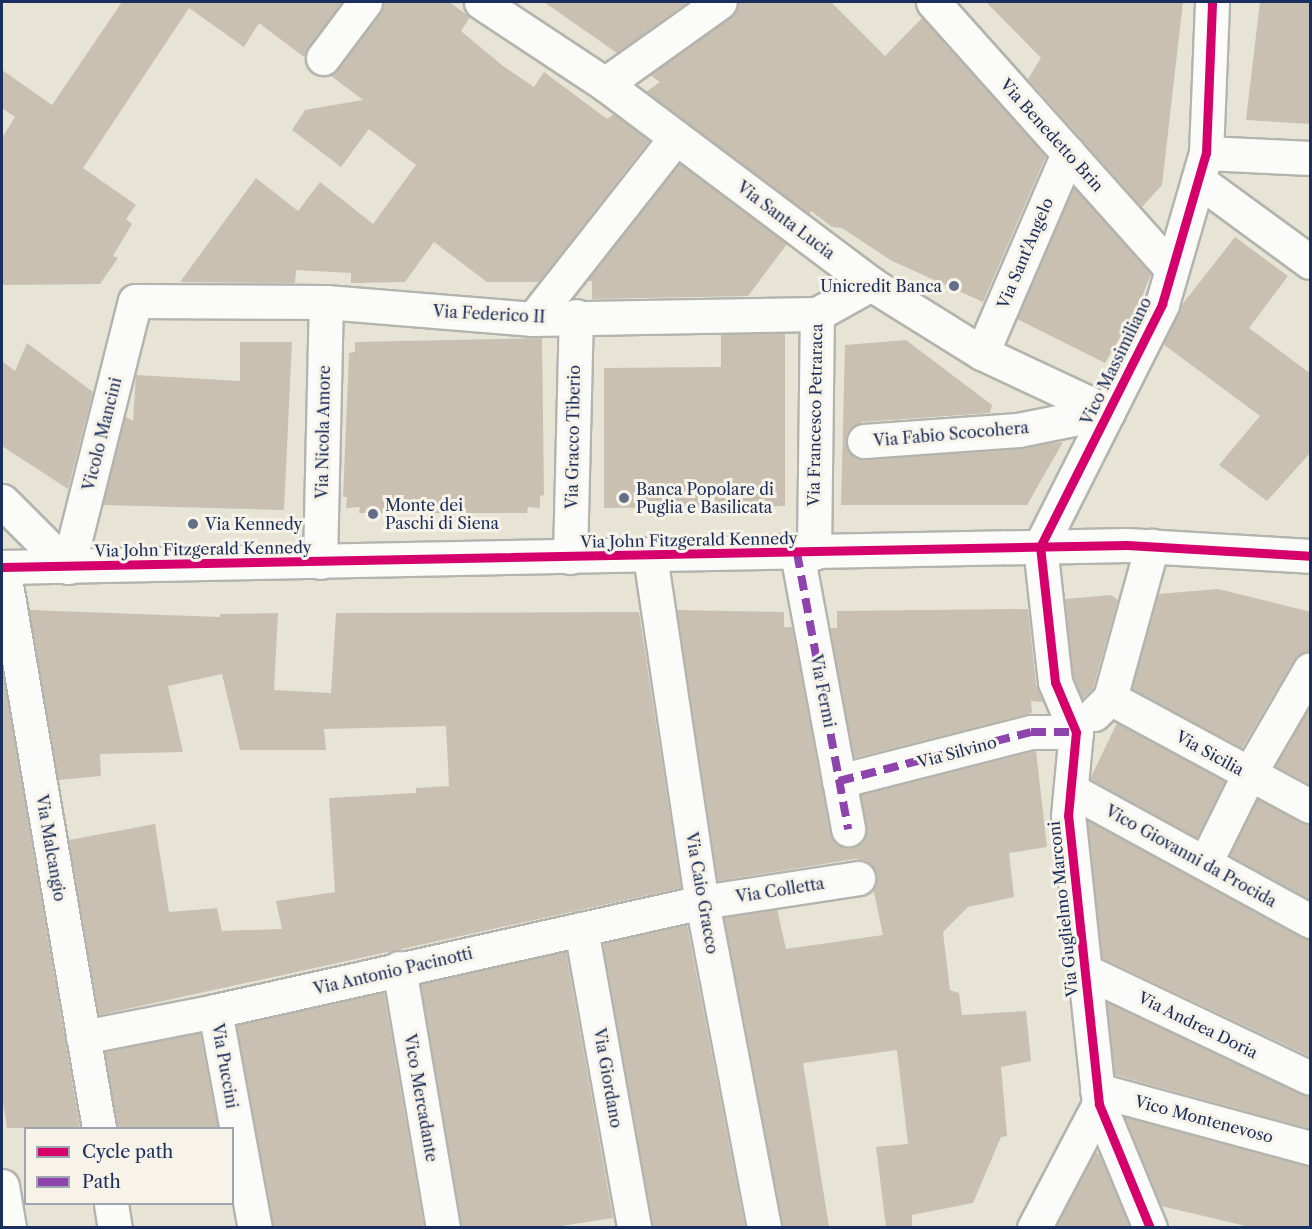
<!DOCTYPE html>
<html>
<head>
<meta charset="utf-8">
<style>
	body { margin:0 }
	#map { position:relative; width:1312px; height:1229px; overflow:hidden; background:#e7e4d5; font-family:"Libre Caslon Text",serif }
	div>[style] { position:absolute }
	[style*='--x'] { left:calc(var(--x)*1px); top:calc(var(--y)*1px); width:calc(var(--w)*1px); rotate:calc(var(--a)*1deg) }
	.building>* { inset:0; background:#c9c0b1 }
	.roads { filter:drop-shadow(2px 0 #b4b4af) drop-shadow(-2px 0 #b4b4af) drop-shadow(0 2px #b4b4af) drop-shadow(0 -2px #b4b4af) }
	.minor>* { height:33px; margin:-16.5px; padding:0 16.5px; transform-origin:16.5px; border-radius:16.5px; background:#fbfbf9 }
	.tertiary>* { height:33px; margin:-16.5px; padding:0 16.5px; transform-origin:16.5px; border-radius:16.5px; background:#fbfbf9 }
	.quiet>* { height:8px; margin-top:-4px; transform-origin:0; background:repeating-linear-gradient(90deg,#8e44ad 0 15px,transparent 0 23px) }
	.cycleway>* { height:9px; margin:-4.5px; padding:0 4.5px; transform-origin:4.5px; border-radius:4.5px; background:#d6006c }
	.dots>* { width:16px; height:16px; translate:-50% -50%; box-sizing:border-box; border:3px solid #f7f3e8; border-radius:50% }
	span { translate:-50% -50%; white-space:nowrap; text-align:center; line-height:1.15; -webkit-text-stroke:6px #f7f3e8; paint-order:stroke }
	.street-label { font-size:16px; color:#1b2f5e }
	.poi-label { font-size:16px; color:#1b2f5e }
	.right { translate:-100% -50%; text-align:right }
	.left { translate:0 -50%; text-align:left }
	.frame { position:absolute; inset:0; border:3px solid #1b2f5e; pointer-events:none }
	.legend { position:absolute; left:24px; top:1127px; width:210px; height:78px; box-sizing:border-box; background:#f7f3e8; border:2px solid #9fa5b1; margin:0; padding:8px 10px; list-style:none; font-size:18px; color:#1b2f5e }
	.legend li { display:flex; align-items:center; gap:12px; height:30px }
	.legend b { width:30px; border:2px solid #9fa5b1 }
</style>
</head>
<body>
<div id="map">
	<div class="building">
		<i style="clip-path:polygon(122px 2px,342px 2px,304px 57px,259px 23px,244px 47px,189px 8px,83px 168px,136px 205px,126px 219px,132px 224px,113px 256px,118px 258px,100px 284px,2px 285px,2px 138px,15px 117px,2px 108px,2px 70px,52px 105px)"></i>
		<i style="clip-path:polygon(383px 2px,449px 2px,470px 17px,461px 31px,503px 66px,534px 87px,544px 72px,607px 119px,614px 114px,649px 141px,539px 282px,487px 282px,434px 242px,405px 282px,351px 283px,351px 273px,296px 270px,295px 283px,180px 282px,256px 178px,298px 211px,320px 182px,373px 224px,416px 165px,369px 129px,341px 167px,292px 130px,305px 110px,363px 100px,330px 75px,380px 13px)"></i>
		<i style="clip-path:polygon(544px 2px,688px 2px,617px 53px)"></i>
		<i style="clip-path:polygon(739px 2px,831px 2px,885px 56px,922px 18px,1046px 156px,983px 302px,892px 261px,842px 228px,832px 227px,811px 211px,809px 214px,646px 92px,660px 82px,650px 75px,731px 17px)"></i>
		<i style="clip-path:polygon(986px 2px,1183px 2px,1162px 185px,1142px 207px,1028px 79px,1041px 58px)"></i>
		<i style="clip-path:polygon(1260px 2px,1311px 2px,1311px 124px,1246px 120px)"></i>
		<i style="clip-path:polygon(679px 163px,787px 244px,748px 296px,592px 299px,592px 281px,587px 281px)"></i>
		<i style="clip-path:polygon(1074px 187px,1151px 274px,1132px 322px,1130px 320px,1105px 363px,1017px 319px)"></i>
		<i style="clip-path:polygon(1235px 237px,1288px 276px,1249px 328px,1311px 374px,1311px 452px,1267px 501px,1219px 465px,1260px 416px,1163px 344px,1181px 306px)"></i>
		<i style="clip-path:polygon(785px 333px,785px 506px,604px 508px,604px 368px,721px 367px,721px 334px)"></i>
		<i style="clip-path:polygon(542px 338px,544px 495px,540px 496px,540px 508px,528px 507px,527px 513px,359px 513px,360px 507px,346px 508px,347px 497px,343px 497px,349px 353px,355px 352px,355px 342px)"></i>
		<i style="clip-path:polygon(906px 340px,992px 405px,990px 413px,862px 422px,847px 433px,849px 452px,865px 460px,1063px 442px,1027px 505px,841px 505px,845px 345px)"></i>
		<i style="clip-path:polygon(240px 342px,292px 342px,284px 510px,103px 505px,125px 416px,133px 421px,136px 375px,240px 381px)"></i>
		<i style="clip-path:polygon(27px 343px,93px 392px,68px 489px,2px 446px,2px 361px,15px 371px)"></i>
		<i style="clip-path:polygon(1218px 589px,1311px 612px,1311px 650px,1294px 660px,1242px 748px,1132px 689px,1158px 594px)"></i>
		<i style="clip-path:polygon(1111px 595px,1118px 600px,1093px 688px,1082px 699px,1073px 677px,1065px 599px)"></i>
		<i style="clip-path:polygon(1028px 609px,1036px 684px,1043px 702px,1031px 701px,1032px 713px,854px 758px,830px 628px,837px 628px,837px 611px)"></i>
		<i style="clip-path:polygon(29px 610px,220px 617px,220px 614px,278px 613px,274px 690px,331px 693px,336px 613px,639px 612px,681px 888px,99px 1015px,69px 840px,155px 824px,169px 912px,217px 908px,222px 931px,282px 929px,276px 901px,335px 892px,329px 798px,416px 793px,416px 788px,449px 786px,446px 726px,324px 729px,326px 750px,240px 750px,222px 674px,168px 686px,183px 752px,100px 754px,101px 776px,58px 780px)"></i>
		<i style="clip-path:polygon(677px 610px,784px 612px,784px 627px,792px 627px,830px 832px,841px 846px,852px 847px,865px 836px,861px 795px,1036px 751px,1047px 847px,1009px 853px,1014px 897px,968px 907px,943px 932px,950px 990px,959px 993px,962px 1015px,1026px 1011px,1031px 1061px,1001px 1067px,1007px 1136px,1001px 1137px,973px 1203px,912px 1215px,912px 1227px,886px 1227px,876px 1147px,908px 1144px,897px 1050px,803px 1063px,829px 1227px,782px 1227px,724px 918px,777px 909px,786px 949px,883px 935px,873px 888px,876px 875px,868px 861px,855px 859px,718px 881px)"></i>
		<i style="clip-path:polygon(2px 669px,65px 1040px,80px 1128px,7px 1128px,2px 1097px)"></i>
		<i style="clip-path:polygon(1311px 705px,1311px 785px,1275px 766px)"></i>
		<i style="clip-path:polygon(1117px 723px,1225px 781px,1197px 838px,1090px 779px)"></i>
		<i style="clip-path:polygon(1258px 799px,1311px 825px,1311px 900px,1230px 856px)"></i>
		<i style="clip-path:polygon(1087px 820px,1311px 940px,1311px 1057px,1102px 958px)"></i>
		<i style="clip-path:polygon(687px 925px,745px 1227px,652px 1227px,603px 943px)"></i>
		<i style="clip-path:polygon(566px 952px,613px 1218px,555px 1227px,461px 1227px,421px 984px)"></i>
		<i style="clip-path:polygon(384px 992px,424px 1227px,273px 1227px,237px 1025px)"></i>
		<i style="clip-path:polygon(1107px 1002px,1311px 1097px,1311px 1129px,1115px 1075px)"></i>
		<i style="clip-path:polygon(200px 1033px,218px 1128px,117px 1128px,105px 1052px)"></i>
		<i style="clip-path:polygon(1125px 1117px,1311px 1166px,1311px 1227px,1250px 1227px,1161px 1206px)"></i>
		<i style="clip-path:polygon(1095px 1152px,1099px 1154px,1130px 1227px,1055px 1227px)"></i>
	</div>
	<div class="roads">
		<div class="minor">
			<i style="--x:481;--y:2;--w:149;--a:33.5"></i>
			<i style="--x:605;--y:84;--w:333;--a:36.9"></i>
			<i style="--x:871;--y:284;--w:131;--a:31.9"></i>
			<i style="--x:982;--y:353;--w:139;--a:25.1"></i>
			<i style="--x:933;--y:2;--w:358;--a:48.2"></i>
			<i style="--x:323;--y:58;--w:70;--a:-53.1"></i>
			<i style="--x:605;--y:84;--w:141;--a:-35.5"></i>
			<i style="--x:1206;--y:153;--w:104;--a:2.8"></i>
			<i style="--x:1198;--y:180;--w:139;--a:36.2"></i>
			<i style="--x:533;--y:319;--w:231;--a:-51.8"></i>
			<i style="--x:982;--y:353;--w:218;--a:-66.7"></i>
			<i style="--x:864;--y:441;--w:154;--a:-4.1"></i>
			<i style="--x:1018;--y:430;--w:92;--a:-11.3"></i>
			<i style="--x:797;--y:553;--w:281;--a:79.5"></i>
			<i style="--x:814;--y:553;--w:239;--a:-89.3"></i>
			<i style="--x:650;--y:556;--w:350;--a:81.5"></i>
			<i style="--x:702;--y:902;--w:332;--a:79.2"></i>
			<i style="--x:570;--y:557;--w:241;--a:-88.6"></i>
			<i style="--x:320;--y:562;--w:260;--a:-88.7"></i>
			<i style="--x:3;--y:567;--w:569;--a:80.29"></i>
			<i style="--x:68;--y:567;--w:274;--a:-75.9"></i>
			<i style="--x:135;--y:301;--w:191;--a:0.3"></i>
			<i style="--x:326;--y:302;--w:208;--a:4.7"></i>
			<i style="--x:533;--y:319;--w:284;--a:-1"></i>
			<i style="--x:817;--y:314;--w:62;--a:-29.1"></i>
			<i style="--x:1110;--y:698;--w:227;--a:28.4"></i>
			<i style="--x:1094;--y:714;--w:23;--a:-45"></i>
			<i style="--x:1110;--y:698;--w:158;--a:-74.6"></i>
			<i style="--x:839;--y:781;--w:198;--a:-14.3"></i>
			<i style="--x:1031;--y:732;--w:45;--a:0"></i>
			<i style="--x:1071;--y:790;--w:273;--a:28.7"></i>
			<i style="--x:1205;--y:863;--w:99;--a:-63.7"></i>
			<i style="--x:1249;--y:774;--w:121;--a:-59.8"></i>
			<i style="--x:581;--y:929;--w:304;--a:79.9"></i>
			<i style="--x:399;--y:968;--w:264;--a:80.4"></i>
			<i style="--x:1085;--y:971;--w:249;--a:25.4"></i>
			<i style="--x:215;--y:1011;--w:221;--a:79.6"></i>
			<i style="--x:83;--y:1037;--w:135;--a:-11.1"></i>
			<i style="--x:215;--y:1011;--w:499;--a:-12.6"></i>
			<i style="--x:702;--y:902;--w:158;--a:-8.7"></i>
			<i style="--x:1097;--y:1090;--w:221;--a:15.2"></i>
			<i style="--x:2;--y:1186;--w:43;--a:80.5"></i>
			<i style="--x:111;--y:1204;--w:24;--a:81"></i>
			<i style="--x:1034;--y:1228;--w:140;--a:-62.3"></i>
			<i style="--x:1150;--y:1228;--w:134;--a:-112.4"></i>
			<i style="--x:1099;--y:1104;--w:290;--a:-96.1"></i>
			<i style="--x:1068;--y:816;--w:84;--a:-84.6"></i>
			<i style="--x:1076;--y:732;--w:54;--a:-112.8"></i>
			<i style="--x:1055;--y:682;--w:136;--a:-96.3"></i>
			<i style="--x:1040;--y:547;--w:272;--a:-63.3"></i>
			<i style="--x:1162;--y:304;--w:157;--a:-73.8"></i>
			<i style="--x:1206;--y:153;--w:151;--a:-87.7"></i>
		</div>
		<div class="tertiary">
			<i style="--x:2;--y:501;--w:93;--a:45"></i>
			<i style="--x:2;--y:567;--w:1125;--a:-1.12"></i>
			<i style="--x:1127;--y:545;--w:183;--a:3.4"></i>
		</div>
	</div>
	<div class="quiet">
		<i style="--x:797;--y:553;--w:281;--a:79.5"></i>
		<i style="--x:839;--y:781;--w:198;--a:-14.3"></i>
		<i style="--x:1031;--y:732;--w:45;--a:0"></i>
	</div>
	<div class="cycleway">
		<i style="--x:2;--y:567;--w:1125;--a:-1.12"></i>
		<i style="--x:1127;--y:545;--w:183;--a:3.4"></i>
		<i style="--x:1150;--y:1228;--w:134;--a:-112.4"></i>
		<i style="--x:1099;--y:1104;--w:290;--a:-96.1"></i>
		<i style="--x:1068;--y:816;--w:84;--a:-84.6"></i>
		<i style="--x:1076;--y:732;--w:54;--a:-112.8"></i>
		<i style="--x:1055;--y:682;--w:136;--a:-96.3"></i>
		<i style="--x:1040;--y:547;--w:272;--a:-63.3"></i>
		<i style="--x:1162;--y:304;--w:157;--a:-73.8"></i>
		<i style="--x:1206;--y:153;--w:151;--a:-87.7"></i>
	</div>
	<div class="dots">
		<i style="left:954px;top:286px;background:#626e88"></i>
		<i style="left:624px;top:498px;background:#626e88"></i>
		<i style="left:373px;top:514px;background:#626e88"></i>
		<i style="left:193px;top:524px;background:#626e88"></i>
	</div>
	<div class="street-label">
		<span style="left:1052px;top:135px;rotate:48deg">Via Benedetto Brin</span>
		<span style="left:786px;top:220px;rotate:37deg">Via Santa Lucia</span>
		<span style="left:1025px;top:253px;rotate:-67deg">Via Sant'Angelo</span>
		<span style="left:489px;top:314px;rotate:3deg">Via Federico II</span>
		<span style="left:1116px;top:361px;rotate:-64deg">Vico Massimiliano</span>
		<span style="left:815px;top:415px;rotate:-89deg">Via Francesco Petraraca</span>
		<span style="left:323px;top:432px;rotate:-89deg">Via Nicola Amore</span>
		<span style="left:102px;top:434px;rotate:-76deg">Vicolo Mancini</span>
		<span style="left:951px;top:434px;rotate:-5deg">Via Fabio Scocohera</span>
		<span style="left:573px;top:437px;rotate:-89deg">Via Gracco Tiberio</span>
		<span style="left:689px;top:540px;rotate:-1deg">Via John Fitzgerald Kennedy</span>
		<span style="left:203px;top:549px;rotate:-1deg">Via John Fitzgerald Kennedy</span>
		<span style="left:823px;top:691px;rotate:79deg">Via Fermi</span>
		<span style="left:957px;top:752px;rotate:-15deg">Via Silvino</span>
		<span style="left:1210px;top:753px;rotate:29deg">Via Sicilia</span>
		<span style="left:51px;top:848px;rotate:80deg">Via Malcangio</span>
		<span style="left:1191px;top:856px;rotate:29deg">Vico Giovanni da Procida</span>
		<span style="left:780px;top:890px;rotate:-9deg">Via Colletta</span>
		<span style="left:702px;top:893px;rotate:80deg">Via Caio Gracco</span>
		<span style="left:1063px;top:909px;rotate:-96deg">Via Guglielmo Marconi</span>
		<span style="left:393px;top:971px;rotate:-13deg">Via Antonio Pacinotti</span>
		<span style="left:1198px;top:1025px;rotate:26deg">Via Andrea Doria</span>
		<span style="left:225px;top:1066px;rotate:80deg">Via Puccini</span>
		<span style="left:608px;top:1078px;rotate:80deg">Via Giordano</span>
		<span style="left:421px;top:1098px;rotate:80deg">Vico Mercadante</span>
		<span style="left:1204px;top:1119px;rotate:15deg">Vico Montenevoso</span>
	</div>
	<div class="poi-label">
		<span class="right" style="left:942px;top:286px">Unicredit Banca</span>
		<span class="left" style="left:636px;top:498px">Banca Popolare di<br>Puglia e Basilicata</span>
		<span class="left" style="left:385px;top:514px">Monte dei<br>Paschi di Siena</span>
		<span class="left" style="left:205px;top:524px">Via Kennedy</span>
	</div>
	<div class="frame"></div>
	<ul class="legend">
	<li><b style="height:8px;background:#d6006c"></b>Cycle path</li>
	<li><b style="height:8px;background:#8e44ad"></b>Path</li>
	</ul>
</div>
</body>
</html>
